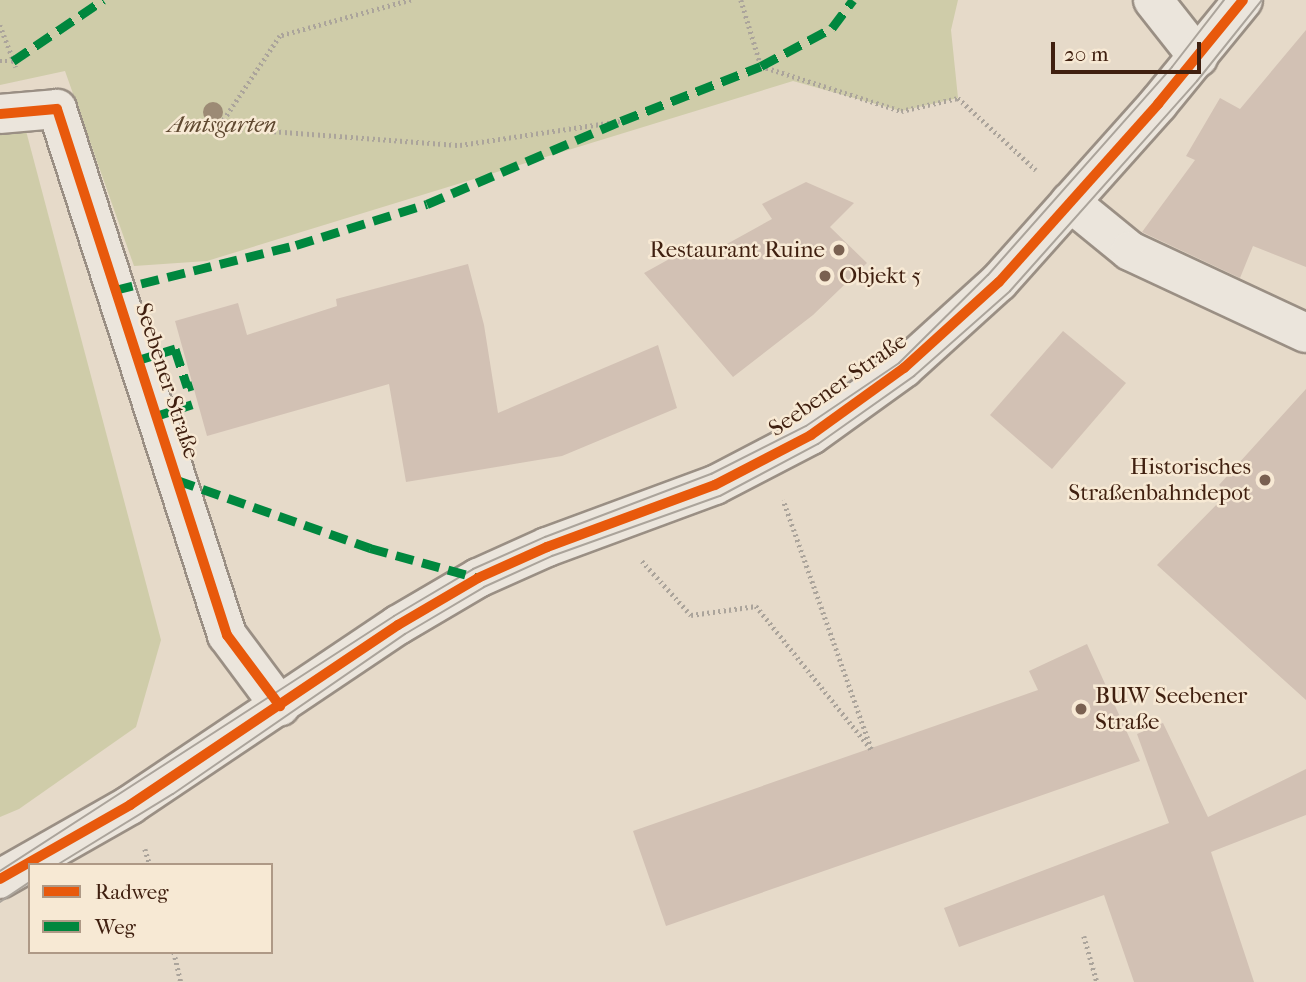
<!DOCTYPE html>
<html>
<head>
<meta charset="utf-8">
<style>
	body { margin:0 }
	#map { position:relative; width:1306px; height:982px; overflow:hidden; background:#e6dac9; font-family:"IM FELL French Canon",serif }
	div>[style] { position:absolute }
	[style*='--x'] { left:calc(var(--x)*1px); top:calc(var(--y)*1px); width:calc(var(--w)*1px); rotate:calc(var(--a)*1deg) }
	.green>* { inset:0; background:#cfcca9 }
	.building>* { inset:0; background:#d2c1b4 }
	.path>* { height:4.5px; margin-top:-2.25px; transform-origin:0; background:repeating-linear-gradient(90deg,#aba49b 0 2px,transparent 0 5.5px) }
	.roads { filter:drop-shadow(2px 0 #9a8f84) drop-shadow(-2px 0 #9a8f84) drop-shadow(0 2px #9a8f84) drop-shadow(0 -2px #9a8f84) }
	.minor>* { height:38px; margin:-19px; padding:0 19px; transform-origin:19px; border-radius:19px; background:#ebe5dc }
	.tram>* { height:2px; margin:-1px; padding:0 1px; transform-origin:1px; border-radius:1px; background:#aba49b }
	.quiet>* { height:9px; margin-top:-4.5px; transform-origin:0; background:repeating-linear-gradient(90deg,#00873e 0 18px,transparent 0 27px) }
	.cycleway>* { height:10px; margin:-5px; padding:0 5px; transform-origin:5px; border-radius:5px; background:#e8590c }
	.trees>* { width:20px; height:20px; margin:-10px; border-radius:50%; background:#9c8a75 }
	.dots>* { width:19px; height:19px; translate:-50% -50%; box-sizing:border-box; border:4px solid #f7e9d4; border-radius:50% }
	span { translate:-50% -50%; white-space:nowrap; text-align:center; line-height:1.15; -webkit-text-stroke:5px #f7e9d4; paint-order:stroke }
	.park-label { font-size:23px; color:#5f4830; font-style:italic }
	.poi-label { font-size:23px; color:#402010 }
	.right { translate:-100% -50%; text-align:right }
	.left { translate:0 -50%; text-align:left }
	.street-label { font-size:23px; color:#402010 }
	.legend { position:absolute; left:28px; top:863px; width:245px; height:91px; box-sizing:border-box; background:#f7e9d4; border:2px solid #ae9986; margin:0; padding:9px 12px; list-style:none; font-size:21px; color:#402010 }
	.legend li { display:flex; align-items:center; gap:14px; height:35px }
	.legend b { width:35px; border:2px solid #ae9986 }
	.scale { position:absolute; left:1051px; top:42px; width:150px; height:32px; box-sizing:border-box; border:4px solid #402010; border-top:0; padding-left:9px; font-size:21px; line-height:24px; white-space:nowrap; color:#402010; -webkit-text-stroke:5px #f7e9d4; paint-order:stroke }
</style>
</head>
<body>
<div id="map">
	<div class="green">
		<i style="clip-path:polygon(0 0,958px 0,951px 30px,958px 98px,901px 111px,793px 81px,207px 261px,134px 266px,65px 71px,0 85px)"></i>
		<i style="clip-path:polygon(21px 112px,161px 640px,136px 727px,19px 809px,0 817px,0 114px)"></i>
	</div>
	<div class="building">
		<i style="clip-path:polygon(1306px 30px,1306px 267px,1253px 246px,1240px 278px,1142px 232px,1195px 160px,1186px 156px,1220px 98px,1240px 109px)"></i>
		<i style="clip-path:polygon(806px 182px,854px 203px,830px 227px,867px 263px,813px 315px,733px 377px,644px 273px,691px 247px,698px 260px,772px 219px,762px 204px)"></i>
		<i style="clip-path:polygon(468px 264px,484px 325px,498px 413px,658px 345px,677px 408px,562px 456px,406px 482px,389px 384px,207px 436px,175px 321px,238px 303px,247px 335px,337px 306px,336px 299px)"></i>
		<i style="clip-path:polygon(1063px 331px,1126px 383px,1052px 469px,990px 415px)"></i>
		<i style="clip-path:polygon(1306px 389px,1306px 700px,1157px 565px,1228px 493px,1219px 485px)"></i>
		<i style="clip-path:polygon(1087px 644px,1140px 761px,666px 926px,633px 831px,1038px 690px,1029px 671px)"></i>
		<i style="clip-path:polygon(1163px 723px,1208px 817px,1306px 769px,1306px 815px,1211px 852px,1254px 982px,1134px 982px,1104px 895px,959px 947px,944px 908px,1169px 823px,1137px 734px)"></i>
	</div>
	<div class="path">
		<i style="--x:411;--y:0;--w:136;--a:164.6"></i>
		<i style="--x:280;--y:36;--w:110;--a:123.8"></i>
		<i style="--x:219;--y:127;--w:242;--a:4.3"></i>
		<i style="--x:460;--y:145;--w:163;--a:-8.5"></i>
		<i style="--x:741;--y:0;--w:69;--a:73.1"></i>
		<i style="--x:761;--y:66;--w:147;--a:17.8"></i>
		<i style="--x:901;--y:111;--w:58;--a:-12.8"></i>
		<i style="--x:958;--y:98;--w:106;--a:42.7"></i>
		<i style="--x:0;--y:25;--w:45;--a:69.1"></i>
		<i style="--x:0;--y:61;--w:13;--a:0"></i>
		<i style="--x:642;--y:561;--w:73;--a:47.8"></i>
		<i style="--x:691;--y:615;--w:66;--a:-7.9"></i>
		<i style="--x:756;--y:606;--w:184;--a:51.2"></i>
		<i style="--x:871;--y:749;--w:264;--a:-109.5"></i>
		<i style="--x:145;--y:849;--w:17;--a:73"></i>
		<i style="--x:1084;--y:936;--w:48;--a:74.2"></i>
		<i style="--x:174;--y:952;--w:31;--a:77"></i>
	</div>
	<div class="roads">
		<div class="minor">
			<i style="--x:1153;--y:0;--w:73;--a:51.7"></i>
			<i style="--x:0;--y:114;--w:57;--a:-5"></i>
			<i style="--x:57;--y:109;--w:553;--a:72.09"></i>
			<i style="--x:227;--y:635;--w:89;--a:53.3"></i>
			<i style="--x:1070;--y:202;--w:77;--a:39.2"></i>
			<i style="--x:1130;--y:251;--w:194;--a:25"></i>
			<i style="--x:0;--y:879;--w:150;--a:-29.6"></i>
			<i style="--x:130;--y:805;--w:323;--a:-33.9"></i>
			<i style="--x:398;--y:625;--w:93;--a:-30.4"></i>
			<i style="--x:478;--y:578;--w:76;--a:-24.2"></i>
			<i style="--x:547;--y:547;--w:179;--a:-20.3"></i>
			<i style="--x:715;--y:485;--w:108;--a:-27.5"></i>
			<i style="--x:811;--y:435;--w:115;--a:-35.8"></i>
			<i style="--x:904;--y:368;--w:128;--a:-42.2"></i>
			<i style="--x:999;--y:282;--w:239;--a:-48.2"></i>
			<i style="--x:1158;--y:104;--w:134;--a:-50.7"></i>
		</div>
	</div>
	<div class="tram">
		<i style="--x:57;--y:865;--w:136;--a:-31.5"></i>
		<i style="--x:173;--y:794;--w:282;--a:-34.6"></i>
		<i style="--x:405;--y:634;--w:92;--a:-30.7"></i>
		<i style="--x:484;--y:587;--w:75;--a:-24.5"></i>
		<i style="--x:552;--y:556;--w:178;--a:-19.7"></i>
		<i style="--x:720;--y:496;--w:111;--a:-28"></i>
		<i style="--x:818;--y:444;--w:118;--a:-35.3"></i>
		<i style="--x:914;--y:376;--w:128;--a:-41.5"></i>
		<i style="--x:1010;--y:291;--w:281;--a:-48.3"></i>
		<i style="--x:1197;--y:81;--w:104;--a:-51.3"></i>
		<i style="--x:0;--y:871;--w:469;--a:-32.9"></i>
		<i style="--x:394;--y:616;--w:92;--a:-30.7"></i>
		<i style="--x:473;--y:569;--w:79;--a:-24"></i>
		<i style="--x:545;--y:537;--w:178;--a:-20.8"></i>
		<i style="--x:711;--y:474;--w:106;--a:-26.8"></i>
		<i style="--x:806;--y:426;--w:112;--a:-34.1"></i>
		<i style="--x:899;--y:363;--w:125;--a:-44.7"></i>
		<i style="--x:988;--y:275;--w:278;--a:-48.5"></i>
		<i style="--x:1172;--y:67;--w:85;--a:-52.2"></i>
		<i style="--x:0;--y:902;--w:36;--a:-34"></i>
	</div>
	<div class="quiet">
		<i style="--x:13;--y:61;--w:109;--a:-34.1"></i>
		<i style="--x:115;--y:290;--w:187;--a:-14"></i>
		<i style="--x:296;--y:245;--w:137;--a:-17.4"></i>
		<i style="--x:427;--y:204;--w:211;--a:-23.2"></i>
		<i style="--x:621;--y:121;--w:150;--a:-21.4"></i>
		<i style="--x:761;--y:66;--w:81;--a:-28.2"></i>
		<i style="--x:832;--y:28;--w:35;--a:-53"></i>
		<i style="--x:138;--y:360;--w:39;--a:-17"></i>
		<i style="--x:175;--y:349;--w:40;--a:72"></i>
		<i style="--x:187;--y:387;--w:6;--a:-18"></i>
		<i style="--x:156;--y:416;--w:38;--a:-18"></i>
		<i style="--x:177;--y:480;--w:205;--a:19.4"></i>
		<i style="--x:370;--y:548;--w:112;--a:15.5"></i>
	</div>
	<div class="cycleway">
		<i style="--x:0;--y:114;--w:57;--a:-5"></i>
		<i style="--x:57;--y:109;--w:553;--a:72.09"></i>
		<i style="--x:227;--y:635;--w:89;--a:53.3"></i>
		<i style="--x:0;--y:879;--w:150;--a:-29.6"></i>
		<i style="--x:130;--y:805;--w:323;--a:-33.9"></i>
		<i style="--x:398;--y:625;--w:93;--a:-30.4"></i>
		<i style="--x:478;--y:578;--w:76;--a:-24.2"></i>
		<i style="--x:547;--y:547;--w:179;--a:-20.3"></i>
		<i style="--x:715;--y:485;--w:108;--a:-27.5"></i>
		<i style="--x:811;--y:435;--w:115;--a:-35.8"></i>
		<i style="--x:904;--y:368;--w:128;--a:-42.2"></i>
		<i style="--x:999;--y:282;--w:239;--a:-48.2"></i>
		<i style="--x:1158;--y:104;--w:134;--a:-50.7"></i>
	</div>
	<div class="trees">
		<i style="left:213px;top:112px"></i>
	</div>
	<div class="dots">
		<i style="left:839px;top:250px;background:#7a6151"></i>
		<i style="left:825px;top:276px;background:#7a6151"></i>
		<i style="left:1265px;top:480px;background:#7a6151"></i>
		<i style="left:1081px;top:709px;background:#7a6151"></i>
	</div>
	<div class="park-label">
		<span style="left:222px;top:125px">Amtsgarten</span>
	</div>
	<div class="poi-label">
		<span class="right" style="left:825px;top:250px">Restaurant Ruine</span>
		<span class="left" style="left:839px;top:276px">Objekt 5</span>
		<span class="right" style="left:1251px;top:480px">Historisches<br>Straßenbahndepot</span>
		<span class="left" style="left:1095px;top:709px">BUW Seebener<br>Straße</span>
	</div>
	<div class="street-label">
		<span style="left:167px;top:381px;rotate:72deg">Seebener Straße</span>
		<span style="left:838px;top:385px;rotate:-35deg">Seebener Straße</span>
	</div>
	<ul class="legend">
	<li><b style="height:9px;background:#e8590c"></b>Radweg</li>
	<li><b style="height:9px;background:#00873e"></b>Weg</li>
	</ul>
	<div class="scale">20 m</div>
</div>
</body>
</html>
